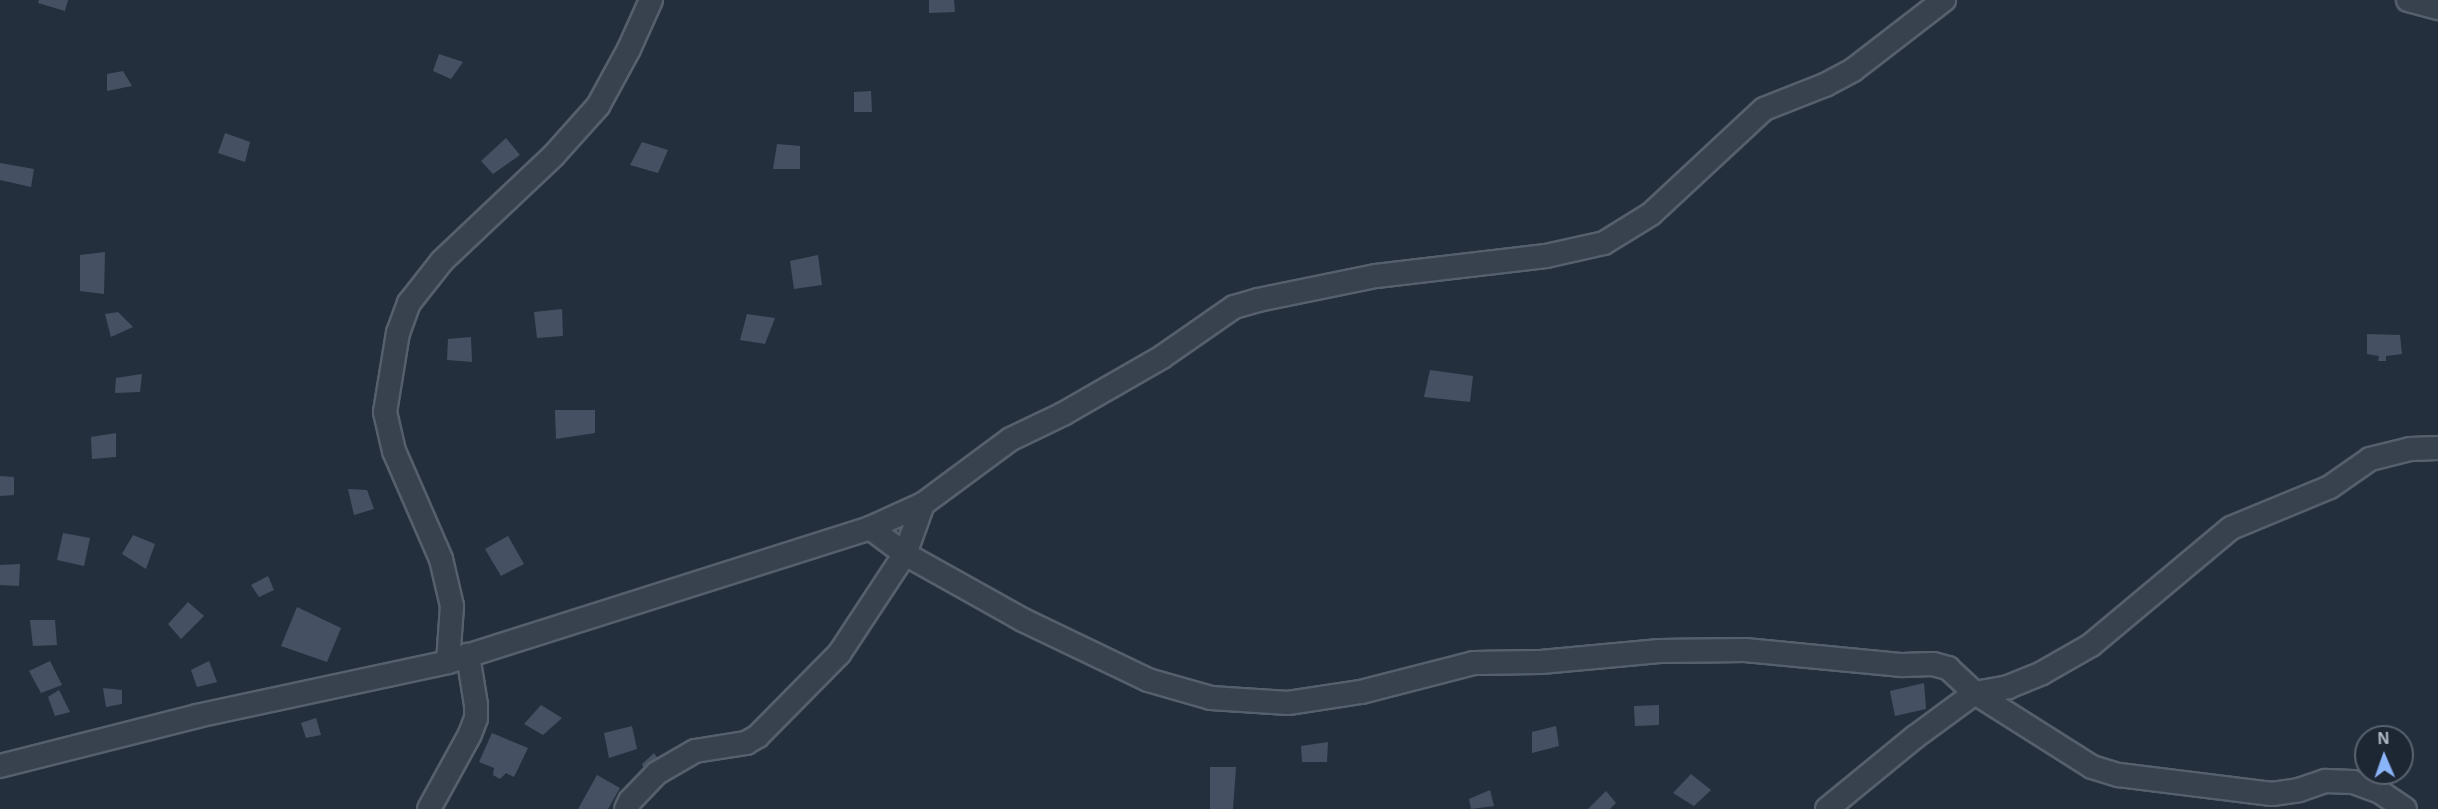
<!DOCTYPE html>
<html>
<head>
<meta charset="utf-8">
<style>
	body { margin:0 }
	#map { position:relative; width:2438px; height:809px; overflow:hidden; background:#242f3e; font-family:Helvetica,sans-serif }
	div>[style] { position:absolute }
	[style*='--x'] { left:calc(var(--x)*1px); top:calc(var(--y)*1px); width:calc(var(--w)*1px); rotate:calc(var(--a)*1deg) }
	.building>* { inset:0; background:#455162 }
	.roads { filter:drop-shadow(2px 0 #565f6c) drop-shadow(-2px 0 #565f6c) drop-shadow(0 2px #565f6c) drop-shadow(0 -2px #565f6c) }
	.street>* { height:22px; margin:-11px; padding:0 11px; transform-origin:11px; border-radius:11px; background:#38414e }
	span { translate:-50% -50%; white-space:nowrap; text-align:center; line-height:1.15; -webkit-text-stroke:4.5px #1d2633; paint-order:stroke }
	.north { position:absolute; left:2354px; top:725px; width:60px; height:60px; box-sizing:border-box; background:#1d2633; border:2px solid #59626f; border-radius:50%; rotate:358deg; font-size:16px; font-weight:700; line-height:24px; text-align:center; color:#b4bcc9 }
	.north::after { content:''; display:block; margin:auto; width:21px; height:27px; background:#8ab4f8; clip-path:polygon(50% 0,100% 100%,50% 72%,0 100%) }
</style>
</head>
<body>
<div id="map">
	<div class="building">
		<i style="clip-path:polygon(39px 0,68px 0,65px 11px,38px 3px)"></i>
		<i style="clip-path:polygon(929px 0,954px 0,955px 12px,929px 13px)"></i>
		<i style="clip-path:polygon(439px 54px,463px 62px,451px 79px,433px 71px)"></i>
		<i style="clip-path:polygon(123px 71px,132px 86px,107px 91px,107px 74px)"></i>
		<i style="clip-path:polygon(871px 91px,872px 112px,854px 112px,854px 92px)"></i>
		<i style="clip-path:polygon(225px 133px,250px 142px,245px 162px,218px 153px)"></i>
		<i style="clip-path:polygon(506px 138px,520px 155px,493px 174px,481px 161px)"></i>
		<i style="clip-path:polygon(642px 142px,668px 150px,658px 173px,630px 165px)"></i>
		<i style="clip-path:polygon(777px 144px,800px 146px,800px 169px,773px 169px)"></i>
		<i style="clip-path:polygon(0 163px,34px 169px,31px 187px,0 180px)"></i>
		<i style="clip-path:polygon(105px 252px,104px 294px,80px 291px,80px 255px)"></i>
		<i style="clip-path:polygon(818px 255px,822px 285px,794px 289px,790px 261px)"></i>
		<i style="clip-path:polygon(562px 309px,563px 336px,537px 338px,534px 312px)"></i>
		<i style="clip-path:polygon(118px 312px,133px 327px,111px 337px,105px 314px)"></i>
		<i style="clip-path:polygon(747px 314px,775px 318px,765px 344px,740px 340px)"></i>
		<i style="clip-path:polygon(2367px 334px,2400px 335px,2402px 354px,2386px 356px,2386px 361px,2378px 361px,2379px 356px,2367px 354px)"></i>
		<i style="clip-path:polygon(471px 337px,472px 362px,447px 360px,448px 339px)"></i>
		<i style="clip-path:polygon(1430px 370px,1473px 376px,1470px 402px,1424px 397px)"></i>
		<i style="clip-path:polygon(142px 374px,140px 392px,115px 393px,116px 378px)"></i>
		<i style="clip-path:polygon(555px 410px,595px 410px,595px 433px,556px 439px)"></i>
		<i style="clip-path:polygon(116px 433px,116px 457px,92px 459px,91px 437px)"></i>
		<i style="clip-path:polygon(0 476px,14px 477px,14px 495px,0 496px)"></i>
		<i style="clip-path:polygon(348px 489px,367px 490px,374px 509px,354px 515px)"></i>
		<i style="clip-path:polygon(63px 533px,90px 538px,84px 566px,57px 560px)"></i>
		<i style="clip-path:polygon(133px 535px,155px 544px,146px 569px,122px 554px)"></i>
		<i style="clip-path:polygon(508px 536px,524px 564px,501px 576px,485px 549px)"></i>
		<i style="clip-path:polygon(20px 564px,19px 586px,0 585px,0 565px)"></i>
		<i style="clip-path:polygon(268px 576px,274px 590px,259px 597px,251px 585px)"></i>
		<i style="clip-path:polygon(188px 602px,204px 616px,181px 639px,168px 624px)"></i>
		<i style="clip-path:polygon(297px 607px,341px 628px,327px 662px,281px 646px)"></i>
		<i style="clip-path:polygon(30px 620px,55px 620px,57px 645px,33px 646px)"></i>
		<i style="clip-path:polygon(50px 661px,62px 685px,41px 693px,29px 671px)"></i>
		<i style="clip-path:polygon(209px 661px,217px 682px,197px 687px,191px 670px)"></i>
		<i style="clip-path:polygon(1924px 683px,1926px 709px,1895px 716px,1890px 691px)"></i>
		<i style="clip-path:polygon(103px 688px,122px 690px,122px 704px,106px 707px)"></i>
		<i style="clip-path:polygon(59px 690px,70px 712px,55px 716px,48px 697px)"></i>
		<i style="clip-path:polygon(541px 705px,562px 718px,543px 735px,524px 724px)"></i>
		<i style="clip-path:polygon(1659px 705px,1659px 725px,1635px 726px,1634px 706px)"></i>
		<i style="clip-path:polygon(316px 718px,321px 735px,306px 738px,301px 723px)"></i>
		<i style="clip-path:polygon(632px 726px,637px 749px,609px 758px,604px 733px)"></i>
		<i style="clip-path:polygon(1556px 726px,1559px 746px,1532px 753px,1532px 732px)"></i>
		<i style="clip-path:polygon(492px 733px,528px 748px,514px 777px,506px 773px,500px 779px,493px 775px,494px 768px,479px 762px)"></i>
		<i style="clip-path:polygon(1328px 742px,1327px 762px,1302px 762px,1301px 746px)"></i>
		<i style="clip-path:polygon(654px 753px,663px 766px,646px 775px,642px 764px)"></i>
		<i style="clip-path:polygon(1210px 767px,1236px 767px,1233px 809px,1210px 809px)"></i>
		<i style="clip-path:polygon(1691px 774px,1711px 790px,1694px 806px,1673px 793px)"></i>
		<i style="clip-path:polygon(597px 775px,620px 788px,608px 809px,578px 809px)"></i>
		<i style="clip-path:polygon(1490px 790px,1494px 806px,1471px 809px,1469px 799px)"></i>
		<i style="clip-path:polygon(1606px 791px,1616px 803px,1610px 809px,1588px 809px)"></i>
	</div>
	<div class="roads">
		<div class="street">
			<i style="--x:2408;--y:0;--w:31;--a:15"></i>
			<i style="--x:870;--y:528;--w:44;--a:36.6"></i>
			<i style="--x:905;--y:554;--w:135;--a:29.2"></i>
			<i style="--x:1023;--y:620;--w:139;--a:25.6"></i>
			<i style="--x:1148;--y:680;--w:66;--a:15.9"></i>
			<i style="--x:1211;--y:698;--w:77;--a:3.7"></i>
			<i style="--x:1288;--y:703;--w:74;--a:-8.6"></i>
			<i style="--x:1361;--y:692;--w:117;--a:-14.4"></i>
			<i style="--x:1474;--y:663;--w:67;--a:-0.9"></i>
			<i style="--x:1541;--y:662;--w:119;--a:-5.3"></i>
			<i style="--x:1659;--y:651;--w:86;--a:-0.7"></i>
			<i style="--x:1745;--y:650;--w:158;--a:5.5"></i>
			<i style="--x:1902;--y:665;--w:31;--a:-2"></i>
			<i style="--x:1933;--y:664;--w:16;--a:15"></i>
			<i style="--x:1948;--y:668;--w:37;--a:43"></i>
			<i style="--x:1975;--y:693;--w:138;--a:32.3"></i>
			<i style="--x:2092;--y:767;--w:28;--a:17"></i>
			<i style="--x:2119;--y:775;--w:154;--a:7.1"></i>
			<i style="--x:2272;--y:794;--w:27;--a:-8"></i>
			<i style="--x:2299;--y:790;--w:28;--a:-19"></i>
			<i style="--x:2325;--y:781;--w:28;--a:2"></i>
			<i style="--x:2353;--y:782;--w:29;--a:20"></i>
			<i style="--x:2380;--y:792;--w:30;--a:34"></i>
			<i style="--x:448;--y:662;--w:56;--a:-85.9"></i>
			<i style="--x:452;--y:606;--w:48;--a:-103.2"></i>
			<i style="--x:441;--y:559;--w:118;--a:-113.5"></i>
			<i style="--x:394;--y:451;--w:40;--a:-103"></i>
			<i style="--x:385;--y:412;--w:80;--a:-80.7"></i>
			<i style="--x:398;--y:333;--w:32;--a:-70"></i>
			<i style="--x:409;--y:303;--w:53;--a:-51.8"></i>
			<i style="--x:442;--y:261;--w:154;--a:-43.4"></i>
			<i style="--x:554;--y:155;--w:66;--a:-48.1"></i>
			<i style="--x:598;--y:106;--w:65;--a:-61.5"></i>
			<i style="--x:629;--y:49;--w:54;--a:-65.8"></i>
			<i style="--x:0;--y:766;--w:203;--a:-14.2"></i>
			<i style="--x:197;--y:716;--w:257;--a:-12.1"></i>
			<i style="--x:448;--y:662;--w:443;--a:-17.6"></i>
			<i style="--x:870;--y:528;--w:58;--a:-24.4"></i>
			<i style="--x:923;--y:504;--w:109;--a:-36.5"></i>
			<i style="--x:1011;--y:439;--w:58;--a:-25.7"></i>
			<i style="--x:1063;--y:414;--w:114;--a:-29.9"></i>
			<i style="--x:1162;--y:357;--w:88;--a:-34.8"></i>
			<i style="--x:1234;--y:307;--w:25;--a:-16"></i>
			<i style="--x:1258;--y:300;--w:120;--a:-11.5"></i>
			<i style="--x:1376;--y:276;--w:171;--a:-6.7"></i>
			<i style="--x:1546;--y:256;--w:59;--a:-12.6"></i>
			<i style="--x:1604;--y:243;--w:55;--a:-31.7"></i>
			<i style="--x:1651;--y:214;--w:154;--a:-42.9"></i>
			<i style="--x:1764;--y:109;--w:66;--a:-21.5"></i>
			<i style="--x:1825;--y:85;--w:32;--a:-28"></i>
			<i style="--x:1853;--y:70;--w:115;--a:-37.6"></i>
			<i style="--x:429;--y:809;--w:85;--a:-61.3"></i>
			<i style="--x:470;--y:734;--w:17;--a:-69"></i>
			<i style="--x:476;--y:718;--w:13;--a:-90"></i>
			<i style="--x:476;--y:705;--w:51;--a:-99.1"></i>
			<i style="--x:626;--y:809;--w:9;--a:-63"></i>
			<i style="--x:630;--y:801;--w:39;--a:-46"></i>
			<i style="--x:657;--y:773;--w:44;--a:-30.1"></i>
			<i style="--x:695;--y:751;--w:52;--a:-8.9"></i>
			<i style="--x:746;--y:743;--w:14;--a:-30"></i>
			<i style="--x:758;--y:736;--w:115;--a:-45.4"></i>
			<i style="--x:839;--y:654;--w:120;--a:-56.6"></i>
			<i style="--x:905;--y:554;--w:53;--a:-70.2"></i>
			<i style="--x:1827;--y:809;--w:114;--a:-39.3"></i>
			<i style="--x:1915;--y:737;--w:74;--a:-36.3"></i>
			<i style="--x:1975;--y:693;--w:34;--a:-10"></i>
			<i style="--x:2008;--y:687;--w:37;--a:-22"></i>
			<i style="--x:2042;--y:673;--w:56;--a:-29.7"></i>
			<i style="--x:2091;--y:645;--w:182;--a:-39.9"></i>
			<i style="--x:2231;--y:528;--w:107;--a:-22.5"></i>
			<i style="--x:2330;--y:487;--w:49;--a:-35"></i>
			<i style="--x:2370;--y:459;--w:41;--a:-14"></i>
			<i style="--x:2410;--y:449;--w:28;--a:-2"></i>
		</div>
	</div>
	<div class="north">N</div>
</div>
</body>
</html>
